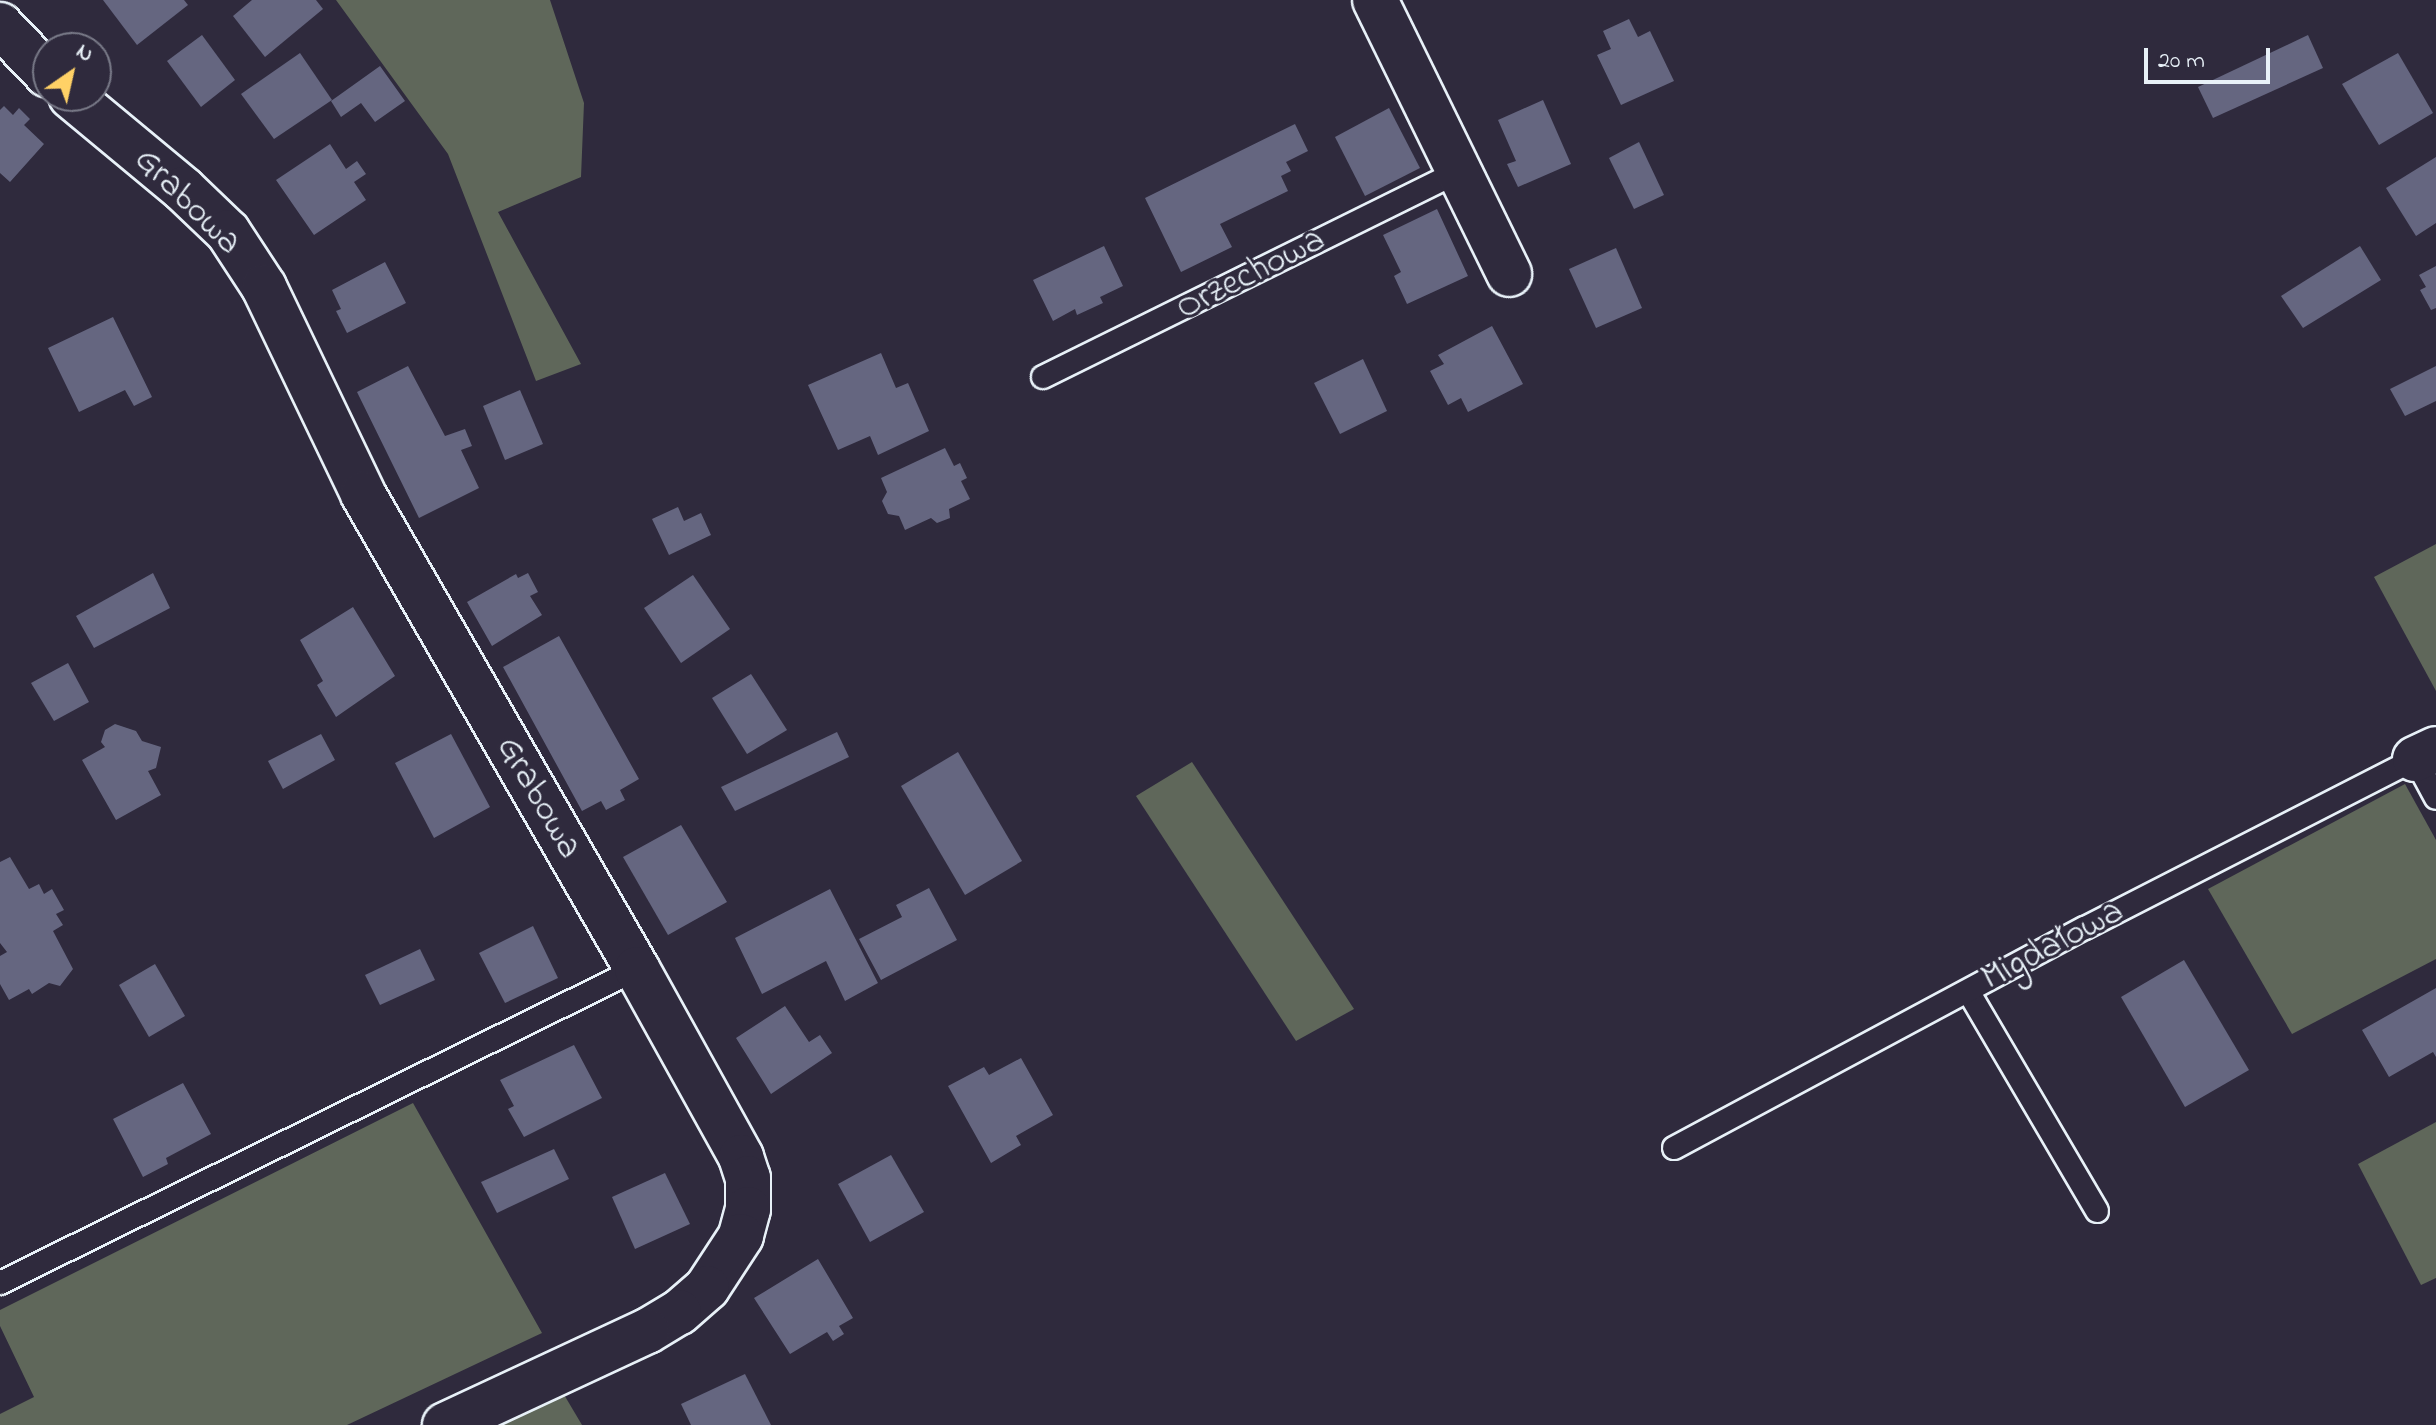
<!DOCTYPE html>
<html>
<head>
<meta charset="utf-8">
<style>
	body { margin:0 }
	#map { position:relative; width:2436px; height:1425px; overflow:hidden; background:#2f2a3d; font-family:"Indie Flower",sans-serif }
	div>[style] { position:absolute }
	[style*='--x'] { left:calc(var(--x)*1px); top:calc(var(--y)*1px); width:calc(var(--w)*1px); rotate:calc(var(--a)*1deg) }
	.green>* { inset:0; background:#5f675a }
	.building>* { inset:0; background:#656680 }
	.roads { filter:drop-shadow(2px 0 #e8f1f8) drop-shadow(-2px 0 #e8f1f8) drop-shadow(0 2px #e8f1f8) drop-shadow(0 -2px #e8f1f8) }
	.lane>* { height:22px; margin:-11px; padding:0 11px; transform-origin:11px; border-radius:11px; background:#2f2a3d }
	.street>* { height:44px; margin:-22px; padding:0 22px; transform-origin:22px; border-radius:22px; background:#2f2a3d }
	span { translate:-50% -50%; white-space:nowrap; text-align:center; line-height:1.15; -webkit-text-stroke:6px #2f2a3d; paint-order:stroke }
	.street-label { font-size:36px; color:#e8f1f8 }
	.north { position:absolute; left:32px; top:32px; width:80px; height:80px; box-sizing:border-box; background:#2f2a3d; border:2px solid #797a88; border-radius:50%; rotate:34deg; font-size:22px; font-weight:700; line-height:32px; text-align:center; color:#e8f1f8 }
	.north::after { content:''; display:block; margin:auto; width:28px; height:36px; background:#ffd166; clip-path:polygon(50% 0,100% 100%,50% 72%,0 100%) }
	.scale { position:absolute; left:2144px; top:48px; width:126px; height:36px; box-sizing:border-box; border:4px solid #e8f1f8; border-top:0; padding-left:10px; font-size:24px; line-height:28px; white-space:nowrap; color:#e8f1f8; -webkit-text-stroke:6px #2f2a3d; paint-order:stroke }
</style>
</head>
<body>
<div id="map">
	<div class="green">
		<i style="clip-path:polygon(336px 0,550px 0,584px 103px,581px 177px,498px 212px,581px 364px,536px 381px,448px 154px)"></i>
		<i style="clip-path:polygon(2436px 544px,2436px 691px,2374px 577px)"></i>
		<i style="clip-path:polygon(1192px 762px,1354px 1009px,1296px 1041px,1136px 796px)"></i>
		<i style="clip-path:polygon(2405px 784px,2436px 840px,2436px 959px,2292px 1034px,2208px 889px)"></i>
		<i style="clip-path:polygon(413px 1103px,542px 1333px,347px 1425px,0 1425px,0 1414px,34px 1397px,0 1326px,0 1310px)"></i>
		<i style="clip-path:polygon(2436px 1122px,2436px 1278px,2421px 1285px,2358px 1164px)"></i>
		<i style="clip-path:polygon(563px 1393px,582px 1425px,493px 1425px)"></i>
	</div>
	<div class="building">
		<i style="clip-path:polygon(103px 0,184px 0,188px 5px,137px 45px)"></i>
		<i style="clip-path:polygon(252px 0,316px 0,323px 9px,265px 57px,233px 16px)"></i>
		<i style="clip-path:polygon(1629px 19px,1638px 37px,1650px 31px,1674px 81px,1621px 105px,1597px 55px,1611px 49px,1603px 31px)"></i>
		<i style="clip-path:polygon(202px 35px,235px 80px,201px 107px,167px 61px)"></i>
		<i style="clip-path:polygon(2308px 35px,2323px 68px,2213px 118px,2198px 87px)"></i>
		<i style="clip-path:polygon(300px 53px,332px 100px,274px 139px,241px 94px)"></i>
		<i style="clip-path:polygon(2398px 53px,2433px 113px,2379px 145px,2342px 84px)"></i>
		<i style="clip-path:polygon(380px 66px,405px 101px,375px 122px,361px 103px,341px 117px,331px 101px)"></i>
		<i style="clip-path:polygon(1543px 100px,1571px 164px,1518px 187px,1507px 164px,1516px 161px,1498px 120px)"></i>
		<i style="clip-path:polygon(4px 106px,13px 115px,19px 108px,30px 119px,24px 125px,44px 144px,10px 182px,0 173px,0 110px)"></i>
		<i style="clip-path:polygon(1389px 108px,1420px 168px,1365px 196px,1335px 137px)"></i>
		<i style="clip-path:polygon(1295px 124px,1308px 151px,1286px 162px,1291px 171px,1281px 176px,1288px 191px,1220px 224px,1232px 247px,1181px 272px,1145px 198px)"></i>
		<i style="clip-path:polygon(1639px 142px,1664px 195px,1634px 209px,1609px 158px)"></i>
		<i style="clip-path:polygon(330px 144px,346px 169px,357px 161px,366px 174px,354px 182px,366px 200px,314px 235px,276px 180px)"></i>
		<i style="clip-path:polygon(2436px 157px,2436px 223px,2416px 236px,2386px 188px)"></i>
		<i style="clip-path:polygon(1437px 209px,1468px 276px,1407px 304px,1394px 276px,1401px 272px,1383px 235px)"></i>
		<i style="clip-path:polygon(1104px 246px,1123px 286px,1100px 297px,1103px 303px,1077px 315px,1075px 309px,1053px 321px,1033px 280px)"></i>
		<i style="clip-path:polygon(2360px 246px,2381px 280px,2303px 328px,2281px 296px)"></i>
		<i style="clip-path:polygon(1616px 248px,1642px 308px,1596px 328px,1569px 269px)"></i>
		<i style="clip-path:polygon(385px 262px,406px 303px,347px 333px,336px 311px,341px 309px,332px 290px)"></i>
		<i style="clip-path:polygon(2436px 266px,2436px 308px,2431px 310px,2420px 290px,2426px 287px,2419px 275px)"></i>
		<i style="clip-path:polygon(113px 317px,152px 397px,134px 406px,125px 390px,79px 412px,48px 348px)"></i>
		<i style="clip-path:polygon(1492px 326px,1523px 384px,1468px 412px,1461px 398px,1448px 405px,1430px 371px,1444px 364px,1438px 355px)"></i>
		<i style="clip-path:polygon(881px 353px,896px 388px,908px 383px,929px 431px,878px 455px,870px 436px,838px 450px,808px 385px)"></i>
		<i style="clip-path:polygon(1363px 359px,1387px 411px,1340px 434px,1314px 383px)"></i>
		<i style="clip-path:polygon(408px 366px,445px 436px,465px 429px,472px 446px,461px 450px,479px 488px,419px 518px,357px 392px)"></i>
		<i style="clip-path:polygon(2436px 366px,2436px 401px,2405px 416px,2390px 389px)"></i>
		<i style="clip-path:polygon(520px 390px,543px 444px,505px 460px,483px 406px)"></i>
		<i style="clip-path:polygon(945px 448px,954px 466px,960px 463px,967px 478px,961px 481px,970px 499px,949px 509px,950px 518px,937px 523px,931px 518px,905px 530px,899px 516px,888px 514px,882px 501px,887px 492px,881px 478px)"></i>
		<i style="clip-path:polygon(678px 507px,684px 521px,701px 513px,711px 535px,669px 555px,652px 519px)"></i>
		<i style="clip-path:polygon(153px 573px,170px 608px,94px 648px,76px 616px)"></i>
		<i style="clip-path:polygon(528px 573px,538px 592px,530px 596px,542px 615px,492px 646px,467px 602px,516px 574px,518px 578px)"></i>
		<i style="clip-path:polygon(693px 575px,730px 629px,681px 663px,644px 608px)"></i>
		<i style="clip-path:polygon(353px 607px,395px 676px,336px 717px,317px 685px,323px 681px,300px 640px)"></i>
		<i style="clip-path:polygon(559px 636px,639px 779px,620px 790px,625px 800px,606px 810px,601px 801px,582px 811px,503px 667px)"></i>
		<i style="clip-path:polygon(68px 663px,89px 702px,54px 721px,31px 683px)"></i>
		<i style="clip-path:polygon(751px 674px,787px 730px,747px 754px,712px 698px)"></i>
		<i style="clip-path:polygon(115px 724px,136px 731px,142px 741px,161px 747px,156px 768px,148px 771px,161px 795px,116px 820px,82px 760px,105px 747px,101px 742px,105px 730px)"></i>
		<i style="clip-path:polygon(837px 732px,849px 757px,735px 811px,721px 787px)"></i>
		<i style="clip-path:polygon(321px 734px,335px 760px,283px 789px,268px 761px)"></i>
		<i style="clip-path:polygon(451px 734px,490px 807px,434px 838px,395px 763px)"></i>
		<i style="clip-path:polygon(958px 752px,1022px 861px,965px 895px,901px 786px)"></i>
		<i style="clip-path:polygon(681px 825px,727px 902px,668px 935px,623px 857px)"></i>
		<i style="clip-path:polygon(10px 857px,29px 889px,39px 884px,44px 894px,52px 889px,64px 910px,56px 914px,63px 925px,53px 931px,73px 969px,60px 986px,49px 983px,32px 994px,29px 989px,9px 1000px,0 984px,0 956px,7px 952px,0 943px,0 862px)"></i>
		<i style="clip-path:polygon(929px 888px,957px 940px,881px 980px,859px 939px,902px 917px,896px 905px)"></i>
		<i style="clip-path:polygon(830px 889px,878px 983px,845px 1001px,826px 961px,762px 994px,735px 938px)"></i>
		<i style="clip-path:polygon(533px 926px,558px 978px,505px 1003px,479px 953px)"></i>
		<i style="clip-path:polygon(420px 949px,435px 980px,380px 1005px,365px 975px)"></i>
		<i style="clip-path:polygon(2184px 960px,2249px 1070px,2185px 1107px,2121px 997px)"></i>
		<i style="clip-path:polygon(155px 964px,185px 1016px,149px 1037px,119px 985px)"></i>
		<i style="clip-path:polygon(2436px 988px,2436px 1057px,2433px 1052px,2389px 1077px,2362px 1030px)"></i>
		<i style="clip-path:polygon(785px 1006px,809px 1042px,820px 1035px,832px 1053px,771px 1094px,736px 1038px)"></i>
		<i style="clip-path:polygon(574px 1045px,602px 1098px,524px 1137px,508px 1109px,514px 1106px,500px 1080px)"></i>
		<i style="clip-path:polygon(1021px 1058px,1053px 1115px,1016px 1136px,1021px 1145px,991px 1163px,948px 1086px,984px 1067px,989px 1075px)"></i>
		<i style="clip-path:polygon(183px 1083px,211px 1134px,166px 1158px,168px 1164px,143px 1177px,113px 1119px)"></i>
		<i style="clip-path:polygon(554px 1149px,569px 1179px,497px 1213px,481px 1182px)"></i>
		<i style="clip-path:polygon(891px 1155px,924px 1212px,870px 1242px,838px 1184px)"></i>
		<i style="clip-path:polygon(665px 1173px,690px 1224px,635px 1249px,612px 1197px)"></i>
		<i style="clip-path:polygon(818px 1259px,853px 1318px,839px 1326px,844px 1334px,833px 1341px,827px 1332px,790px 1354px,754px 1298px)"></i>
		<i style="clip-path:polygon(745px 1374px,771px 1425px,691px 1425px,681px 1404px)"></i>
	</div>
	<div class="roads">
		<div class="lane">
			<i style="--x:1043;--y:377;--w:463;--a:-26.3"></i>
			<i style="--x:1968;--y:991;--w:255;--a:59.6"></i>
			<i style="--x:1674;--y:1148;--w:466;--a:-28.2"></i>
			<i style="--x:2085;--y:928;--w:371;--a:-27.1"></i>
			<i style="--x:2415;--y:759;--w:44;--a:61.7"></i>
			<i style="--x:0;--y:1283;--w:710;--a:-26.24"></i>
		</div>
		<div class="street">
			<i style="--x:1375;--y:0;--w:305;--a:63.9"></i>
			<i style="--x:0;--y:25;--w:69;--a:46.2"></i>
			<i style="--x:71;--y:96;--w:146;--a:39.7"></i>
			<i style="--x:183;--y:189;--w:62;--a:43.7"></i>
			<i style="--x:228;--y:232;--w:66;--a:56.8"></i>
			<i style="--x:264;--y:287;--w:229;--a:64.4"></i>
			<i style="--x:363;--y:494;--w:548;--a:60.02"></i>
			<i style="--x:637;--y:969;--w:215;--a:61"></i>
			<i style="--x:741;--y:1157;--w:22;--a:72"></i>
			<i style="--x:748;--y:1178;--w:31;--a:90"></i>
			<i style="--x:748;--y:1209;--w:28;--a:105"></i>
			<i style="--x:741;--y:1236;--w:62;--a:123.2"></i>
			<i style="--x:707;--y:1288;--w:37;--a:139"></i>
			<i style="--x:679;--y:1312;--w:37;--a:149"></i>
			<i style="--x:647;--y:1331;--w:223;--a:155"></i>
			<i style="--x:2415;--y:759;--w:23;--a:-25"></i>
		</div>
	</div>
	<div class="street-label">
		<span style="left:187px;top:202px;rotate:45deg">Grabowa</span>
		<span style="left:1251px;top:275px;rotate:-27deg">Orzechowa</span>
		<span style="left:538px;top:798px;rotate:60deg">Grabowa</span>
		<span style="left:2053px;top:946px;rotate:-28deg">Migdałowa</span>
	</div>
	<div class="north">N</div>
	<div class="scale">20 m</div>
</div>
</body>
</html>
